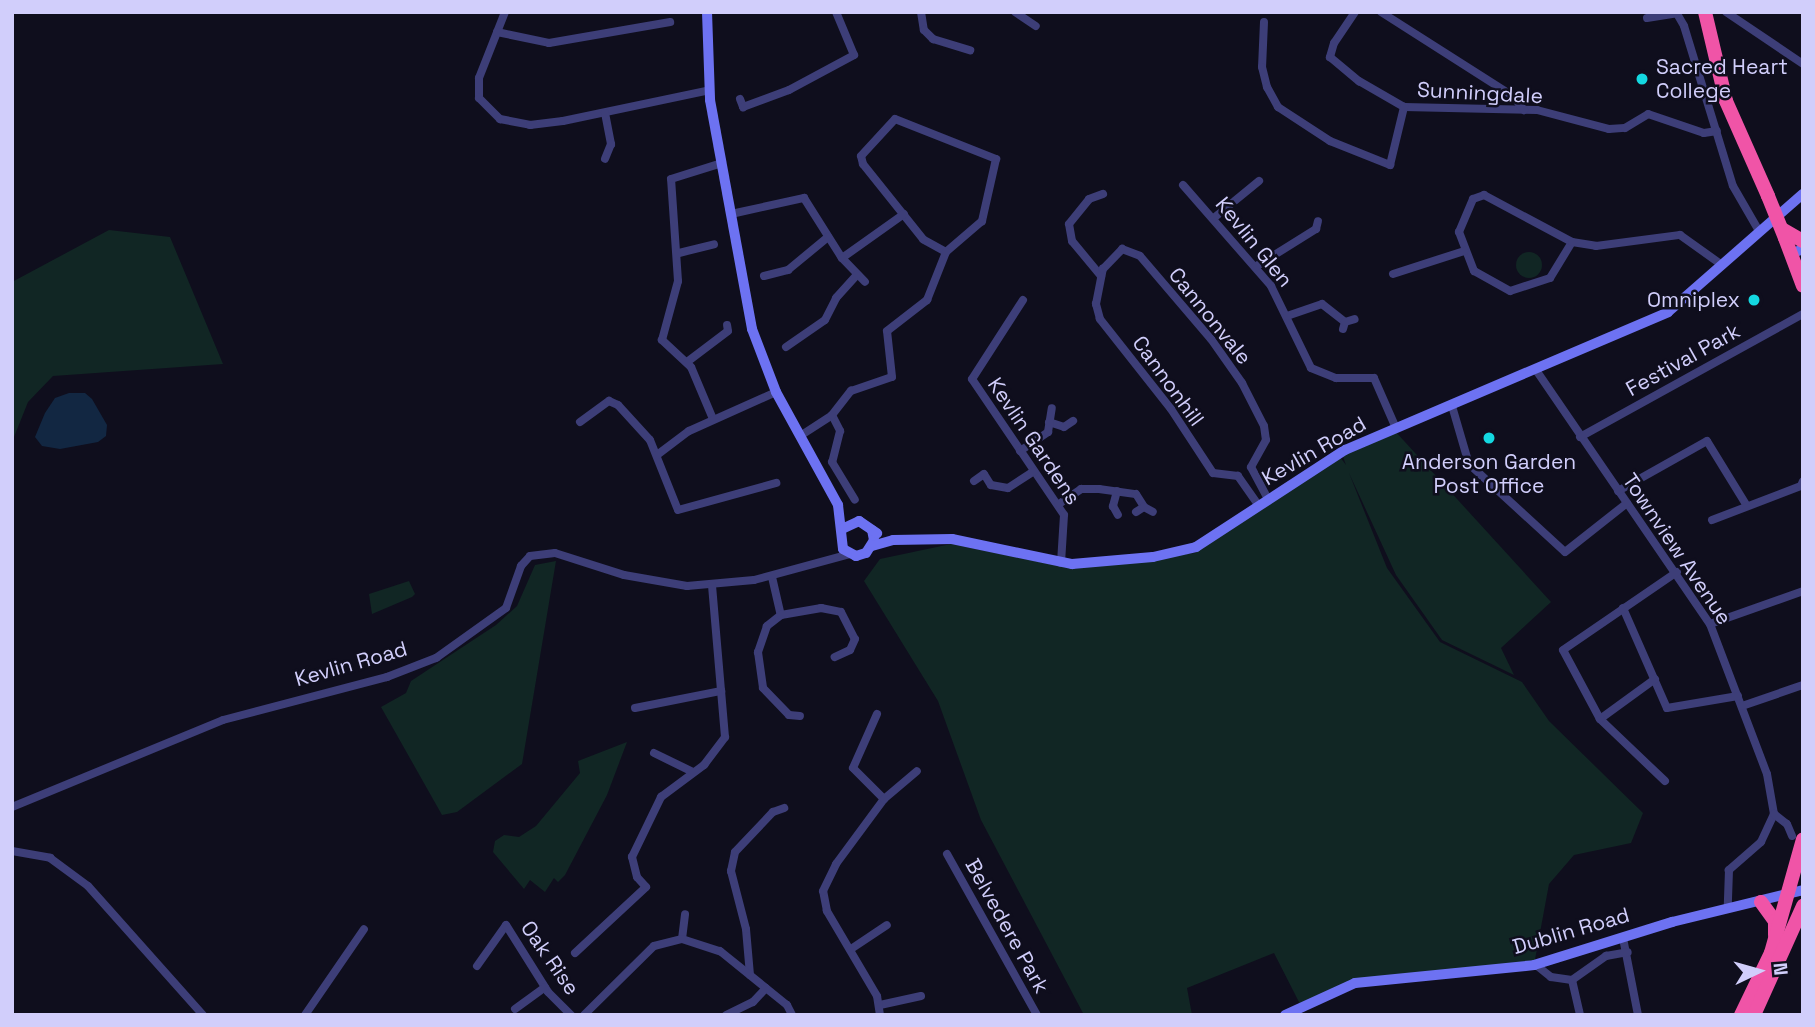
<!DOCTYPE html>
<html>
<head>
<meta charset="utf-8">
<style>
	body { margin:0 }
	#map { position:relative; width:1815px; height:1027px; overflow:hidden; background:#0f0e1d; font-family:"Space Grotesk",sans-serif }
	div>[style] { position:absolute }
	[style*='--x'] { left:calc(var(--x)*1px); top:calc(var(--y)*1px); width:calc(var(--w)*1px); rotate:calc(var(--a)*1deg) }
	.green>* { inset:0; background:#112624 }
	.round { border-radius:50% }
	.water>* { inset:0; background:#122742 }
	.street>* { height:8px; margin:-4px; padding:0 4px; transform-origin:4px; border-radius:4px; background:#3d3e78 }
	.secondary>* { height:10px; margin:-5px; padding:0 5px; transform-origin:5px; border-radius:5px; background:#6d72f2 }
	.highway>* { height:14px; margin:-7px; padding:0 7px; transform-origin:7px; border-radius:7px; background:#f054a7 }
	.highway-bridge>* { height:14px; margin:-7px; padding:0 7px; transform-origin:7px; border-radius:7px; background:#f054a7 }
	.dots>* { width:19px; height:19px; translate:-50% -50%; box-sizing:border-box; border:4px solid #0f0e1d; border-radius:50% }
	span { translate:-50% -50%; white-space:nowrap; text-align:center; line-height:1.15; -webkit-text-stroke:5px #0f0e1d; paint-order:stroke }
	.poi-label { font-size:21px; color:#d1cefb }
	.left { translate:0 -50%; text-align:left }
	.right { translate:-100% -50%; text-align:right }
	.street-label { font-size:21px; color:#d1cefb }
	.frame { position:absolute; inset:0; border:14px solid #d1cefb; pointer-events:none }
	.north { position:absolute; left:1724px; top:936px; width:70px; height:70px; -webkit-text-stroke:5px #0f0e1d; paint-order:stroke; rotate:85deg; font-size:19px; font-weight:700; line-height:28px; text-align:center; color:#d1cefb }
	.north::after { content:''; display:block; margin:auto; width:24px; height:32px; background:#d1cefb; clip-path:polygon(50% 0,100% 100%,50% 72%,0 100%) }
</style>
</head>
<body>
<div id="map">
	<div class="green">
		<i style="clip-path:polygon(109px 230px,170px 237px,223px 364px,53px 376px,28px 402px,12px 442px,12px 282px)"></i>
		<i class="round" style="left:1516px;top:252px;width:26px;height:26px"></i>
		<i style="clip-path:polygon(1395px 431px,1551px 602px,1501px 648px,1514px 675px,1442px 640px,1396px 575px,1349px 473px,1387px 568px,1440px 642px,1522px 682px,1549px 721px,1643px 813px,1631px 843px,1574px 855px,1549px 884px,1534px 965px,1380px 978px,1301px 1006px,1274px 953px,1187px 988px,1192px 1015px,1084px 1015px,981px 820px,938px 701px,864px 581px,880px 559px,951px 544px,1068px 568px,1195px 553px,1340px 457px,1346px 465px,1342px 454px)"></i>
		<i style="clip-path:polygon(556px 561px,522px 764px,457px 812px,442px 815px,381px 707px,406px 693px,411px 681px,496px 625px,517px 606px,535px 565px)"></i>
		<i style="clip-path:polygon(409px 581px,415px 594px,412px 597px,372px 614px,369px 594px)"></i>
		<i style="clip-path:polygon(627px 742px,607px 795px,565px 875px,558px 882px,554px 878px,545px 892px,530px 880px,524px 889px,493px 852px,495px 841px,504px 835px,519px 837px,536px 826px,580px 773px,578px 761px)"></i>
	</div>
	<div class="water">
		<i style="clip-path:polygon(69px 393px,85px 393px,92px 399px,107px 425px,106px 436px,98px 442px,60px 449px,42px 446px,35px 437px,45px 413px,55px 398px)"></i>
	</div>
	<div class="street">
		<i style="--x:505;--y:12;--w:71;--a:111.5"></i>
		<i style="--x:479;--y:78;--w:20;--a:90"></i>
		<i style="--x:479;--y:98;--w:30;--a:45"></i>
		<i style="--x:500;--y:119;--w:31;--a:11"></i>
		<i style="--x:530;--y:125;--w:33;--a:-7"></i>
		<i style="--x:563;--y:121;--w:150;--a:-11.9"></i>
		<i style="--x:921;--y:12;--w:18;--a:81"></i>
		<i style="--x:924;--y:30;--w:13;--a:45"></i>
		<i style="--x:933;--y:39;--w:39;--a:17"></i>
		<i style="--x:1015;--y:12;--w:25;--a:34"></i>
		<i style="--x:1355;--y:12;--w:37;--a:124"></i>
		<i style="--x:1334;--y:43;--w:15;--a:106"></i>
		<i style="--x:1330;--y:57;--w:38;--a:40"></i>
		<i style="--x:1359;--y:81;--w:52;--a:30"></i>
		<i style="--x:1404;--y:107;--w:133;--a:1.3"></i>
		<i style="--x:1537;--y:110;--w:74;--a:14.8"></i>
		<i style="--x:1609;--y:129;--w:16;--a:-4"></i>
		<i style="--x:1625;--y:128;--w:27;--a:-31"></i>
		<i style="--x:1648;--y:114;--w:59;--a:18.7"></i>
		<i style="--x:1704;--y:133;--w:13;--a:-9"></i>
		<i style="--x:1381;--y:12;--w:156;--a:32.5"></i>
		<i style="--x:1513;--y:96;--w:18;--a:52"></i>
		<i style="--x:1676;--y:12;--w:16;--a:60"></i>
		<i style="--x:1684;--y:26;--w:167;--a:73"></i>
		<i style="--x:1733;--y:186;--w:52;--a:60"></i>
		<i style="--x:1726;--y:12;--w:93;--a:34"></i>
		<i style="--x:1647;--y:18;--w:30;--a:-9"></i>
		<i style="--x:1264;--y:22;--w:45;--a:92.5"></i>
		<i style="--x:1262;--y:67;--w:21;--a:76"></i>
		<i style="--x:1267;--y:87;--w:23;--a:61"></i>
		<i style="--x:1278;--y:107;--w:62;--a:33.2"></i>
		<i style="--x:1330;--y:141;--w:65;--a:21.8"></i>
		<i style="--x:1390;--y:165;--w:60;--a:-76.4"></i>
		<i style="--x:497;--y:32;--w:53;--a:11.9"></i>
		<i style="--x:549;--y:43;--w:123;--a:-9.8"></i>
		<i style="--x:740;--y:99;--w:9;--a:69"></i>
		<i style="--x:743;--y:107;--w:49;--a:-20.3"></i>
		<i style="--x:789;--y:90;--w:74;--a:-28.3"></i>
		<i style="--x:854;--y:55;--w:47;--a:-112.7"></i>
		<i style="--x:605;--y:113;--w:32;--a:79"></i>
		<i style="--x:611;--y:144;--w:16;--a:112"></i>
		<i style="--x:895;--y:119;--w:109;--a:21.6"></i>
		<i style="--x:996;--y:159;--w:64;--a:102.7"></i>
		<i style="--x:982;--y:221;--w:48;--a:139.3"></i>
		<i style="--x:946;--y:252;--w:26;--a:-151"></i>
		<i style="--x:923;--y:239;--w:96;--a:-128.7"></i>
		<i style="--x:863;--y:164;--w:8;--a:-104"></i>
		<i style="--x:861;--y:156;--w:50;--a:-47.4"></i>
		<i style="--x:1183;--y:185;--w:134;--a:48.9"></i>
		<i style="--x:1271;--y:286;--w:91;--a:64"></i>
		<i style="--x:1311;--y:368;--w:27;--a:22"></i>
		<i style="--x:1336;--y:378;--w:38;--a:0"></i>
		<i style="--x:1374;--y:378;--w:55;--a:66.3"></i>
		<i style="--x:731;--y:214;--w:75;--a:-12.4"></i>
		<i style="--x:804;--y:198;--w:71;--a:57.7"></i>
		<i style="--x:842;--y:258;--w:33;--a:46"></i>
		<i style="--x:1215;--y:217;--w:57;--a:-39.3"></i>
		<i style="--x:1572;--y:242;--w:42;--a:121.4"></i>
		<i style="--x:1550;--y:278;--w:42;--a:162"></i>
		<i style="--x:1510;--y:291;--w:41;--a:-150.9"></i>
		<i style="--x:1474;--y:271;--w:42;--a:-111"></i>
		<i style="--x:1459;--y:232;--w:36;--a:-67"></i>
		<i style="--x:1473;--y:199;--w:12;--a:-20"></i>
		<i style="--x:1484;--y:195;--w:100;--a:28.1"></i>
		<i style="--x:1572;--y:242;--w:24;--a:9"></i>
		<i style="--x:1596;--y:246;--w:85;--a:-7.5"></i>
		<i style="--x:1680;--y:235;--w:52;--a:35.5"></i>
		<i style="--x:679;--y:253;--w:36;--a:-14"></i>
		<i style="--x:842;--y:258;--w:76;--a:-35.4"></i>
		<i style="--x:1255;--y:267;--w:72;--a:-31.9"></i>
		<i style="--x:1316;--y:229;--w:8;--a:-76"></i>
		<i style="--x:1393;--y:274;--w:75;--a:-17.9"></i>
		<i style="--x:764;--y:276;--w:25;--a:-14"></i>
		<i style="--x:788;--y:270;--w:52;--a:-39.5"></i>
		<i style="--x:1101;--y:276;--w:45;--a:-129.6"></i>
		<i style="--x:1072;--y:241;--w:17;--a:-100"></i>
		<i style="--x:1069;--y:224;--w:32;--a:-51"></i>
		<i style="--x:1089;--y:199;--w:15;--a:-20"></i>
		<i style="--x:1023;--y:300;--w:94;--a:122.8"></i>
		<i style="--x:972;--y:379;--w:164;--a:55.9"></i>
		<i style="--x:1064;--y:515;--w:48;--a:93.6"></i>
		<i style="--x:1287;--y:316;--w:37;--a:-19"></i>
		<i style="--x:1322;--y:304;--w:29;--a:38"></i>
		<i style="--x:1343;--y:329;--w:7;--a:-74"></i>
		<i style="--x:1345;--y:322;--w:10;--a:-17"></i>
		<i style="--x:786;--y:347;--w:47;--a:-34.7"></i>
		<i style="--x:825;--y:320;--w:25;--a:-63"></i>
		<i style="--x:836;--y:298;--w:31;--a:-48"></i>
		<i style="--x:687;--y:362;--w:51;--a:-37.1"></i>
		<i style="--x:728;--y:331;--w:6;--a:-99"></i>
		<i style="--x:1536;--y:370;--w:308;--a:55.6"></i>
		<i style="--x:1710;--y:624;--w:160;--a:69.2"></i>
		<i style="--x:1767;--y:774;--w:41;--a:80.1"></i>
		<i style="--x:1774;--y:814;--w:31;--a:115"></i>
		<i style="--x:1761;--y:842;--w:43;--a:138.8"></i>
		<i style="--x:1729;--y:870;--w:38;--a:92"></i>
		<i style="--x:1452;--y:406;--w:60;--a:73.7"></i>
		<i style="--x:1469;--y:464;--w:130;--a:42.5"></i>
		<i style="--x:1565;--y:552;--w:79;--a:-38.3"></i>
		<i style="--x:832;--y:415;--w:18;--a:63"></i>
		<i style="--x:840;--y:431;--w:32;--a:104"></i>
		<i style="--x:832;--y:462;--w:44;--a:58.8"></i>
		<i style="--x:713;--y:419;--w:56;--a:-112.9"></i>
		<i style="--x:691;--y:367;--w:40;--a:-137"></i>
		<i style="--x:662;--y:340;--w:61;--a:-74.8"></i>
		<i style="--x:678;--y:281;--w:102;--a:-93.9"></i>
		<i style="--x:671;--y:179;--w:53;--a:-17.4"></i>
		<i style="--x:580;--y:422;--w:36;--a:-36"></i>
		<i style="--x:609;--y:401;--w:10;--a:24"></i>
		<i style="--x:618;--y:405;--w:47;--a:47.6"></i>
		<i style="--x:650;--y:440;--w:75;--a:68.2"></i>
		<i style="--x:678;--y:510;--w:102;--a:-15.4"></i>
		<i style="--x:1049;--y:422;--w:16;--a:18"></i>
		<i style="--x:1064;--y:427;--w:11;--a:-34"></i>
		<i style="--x:800;--y:436;--w:38;--a:-33"></i>
		<i style="--x:832;--y:415;--w:31;--a:-52"></i>
		<i style="--x:851;--y:391;--w:43;--a:-18.9"></i>
		<i style="--x:892;--y:377;--w:46;--a:-96.2"></i>
		<i style="--x:887;--y:331;--w:51;--a:-37.8"></i>
		<i style="--x:927;--y:300;--w:52;--a:-68.4"></i>
		<i style="--x:1580;--y:437;--w:255;--a:-28.9"></i>
		<i style="--x:1020;--y:451;--w:34;--a:-34"></i>
		<i style="--x:1048;--y:432;--w:24;--a:-81"></i>
		<i style="--x:657;--y:455;--w:40;--a:-37"></i>
		<i style="--x:689;--y:431;--w:95;--a:-24.1"></i>
		<i style="--x:974;--y:481;--w:12;--a:-35"></i>
		<i style="--x:984;--y:474;--w:13;--a:58"></i>
		<i style="--x:991;--y:485;--w:17;--a:10"></i>
		<i style="--x:1008;--y:488;--w:31;--a:-33"></i>
		<i style="--x:1117;--y:491;--w:16;--a:105"></i>
		<i style="--x:1113;--y:506;--w:10;--a:61"></i>
		<i style="--x:1618;--y:491;--w:102;--a:-29.3"></i>
		<i style="--x:1707;--y:441;--w:76;--a:58.4"></i>
		<i style="--x:1059;--y:504;--w:27;--a:-34"></i>
		<i style="--x:1081;--y:489;--w:18;--a:0"></i>
		<i style="--x:1099;--y:489;--w:37;--a:8"></i>
		<i style="--x:1136;--y:494;--w:15;--a:58"></i>
		<i style="--x:1259;--y:506;--w:37;--a:-125"></i>
		<i style="--x:1238;--y:476;--w:25;--a:-173"></i>
		<i style="--x:1213;--y:473;--w:77;--a:-123.3"></i>
		<i style="--x:1171;--y:409;--w:115;--a:-128.3"></i>
		<i style="--x:1100;--y:319;--w:16;--a:-105"></i>
		<i style="--x:1096;--y:304;--w:36;--a:-79"></i>
		<i style="--x:1103;--y:269;--w:28;--a:-46"></i>
		<i style="--x:1122;--y:249;--w:19;--a:21"></i>
		<i style="--x:1140;--y:256;--w:109;--a:49.5"></i>
		<i style="--x:1211;--y:339;--w:54;--a:54.8"></i>
		<i style="--x:1242;--y:383;--w:48;--a:62.9"></i>
		<i style="--x:1264;--y:426;--w:14;--a:82"></i>
		<i style="--x:1266;--y:440;--w:31;--a:119"></i>
		<i style="--x:1251;--y:467;--w:36;--a:62"></i>
		<i style="--x:1136;--y:512;--w:9;--a:-32"></i>
		<i style="--x:1144;--y:507;--w:10;--a:29"></i>
		<i style="--x:1712;--y:520;--w:95;--a:-20.9"></i>
		<i style="--x:1801;--y:486;--w:5;--a:-68"></i>
		<i style="--x:772;--y:577;--w:39;--a:77"></i>
		<i style="--x:781;--y:615;--w:18;--a:142"></i>
		<i style="--x:767;--y:626;--w:28;--a:109"></i>
		<i style="--x:758;--y:652;--w:36;--a:82"></i>
		<i style="--x:763;--y:688;--w:37;--a:46"></i>
		<i style="--x:789;--y:715;--w:11;--a:5"></i>
		<i style="--x:1623;--y:608;--w:109;--a:66.3"></i>
		<i style="--x:1667;--y:708;--w:72;--a:-9.6"></i>
		<i style="--x:781;--y:615;--w:41;--a:-9.9"></i>
		<i style="--x:821;--y:608;--w:20;--a:11"></i>
		<i style="--x:841;--y:612;--w:30;--a:63"></i>
		<i style="--x:855;--y:639;--w:12;--a:114"></i>
		<i style="--x:850;--y:650;--w:17;--a:155"></i>
		<i style="--x:1710;--y:624;--w:99;--a:-19.5"></i>
		<i style="--x:1742;--y:706;--w:65;--a:-19"></i>
		<i style="--x:635;--y:708;--w:88;--a:-11.2"></i>
		<i style="--x:877;--y:714;--w:59;--a:114"></i>
		<i style="--x:853;--y:768;--w:44;--a:45"></i>
		<i style="--x:1600;--y:719;--w:68;--a:-36"></i>
		<i style="--x:654;--y:753;--w:43;--a:26"></i>
		<i style="--x:1665;--y:781;--w:90;--a:-136.4"></i>
		<i style="--x:1600;--y:719;--w:78;--a:-118.2"></i>
		<i style="--x:1563;--y:650;--w:138;--a:-34.4"></i>
		<i style="--x:12;--y:807;--w:228;--a:-22.4"></i>
		<i style="--x:223;--y:720;--w:170;--a:-14.7"></i>
		<i style="--x:387;--y:677;--w:53;--a:-21.2"></i>
		<i style="--x:436;--y:658;--w:86;--a:-35.5"></i>
		<i style="--x:506;--y:608;--w:45;--a:-70.3"></i>
		<i style="--x:521;--y:566;--w:13;--a:-48"></i>
		<i style="--x:530;--y:556;--w:25;--a:-7"></i>
		<i style="--x:555;--y:553;--w:72;--a:17.7"></i>
		<i style="--x:624;--y:575;--w:64;--a:9.9"></i>
		<i style="--x:687;--y:586;--w:67;--a:-5.1"></i>
		<i style="--x:754;--y:580;--w:99;--a:-15.2"></i>
		<i style="--x:1774;--y:814;--w:16;--a:38"></i>
		<i style="--x:1787;--y:824;--w:13;--a:67"></i>
		<i style="--x:12;--y:851;--w:39;--a:10"></i>
		<i style="--x:50;--y:858;--w:47;--a:36.4"></i>
		<i style="--x:88;--y:886;--w:173;--a:48.3"></i>
		<i style="--x:947;--y:854;--w:184;--a:60.8"></i>
		<i style="--x:1623;--y:938;--w:78;--a:79"></i>
		<i style="--x:682;--y:939;--w:25;--a:-83"></i>
		<i style="--x:851;--y:949;--w:43;--a:-33.7"></i>
		<i style="--x:575;--y:953;--w:97;--a:-42.9"></i>
		<i style="--x:646;--y:887;--w:13;--a:-132"></i>
		<i style="--x:637;--y:877;--w:21;--a:-104"></i>
		<i style="--x:632;--y:857;--w:67;--a:-64.2"></i>
		<i style="--x:661;--y:797;--w:54;--a:-36.7"></i>
		<i style="--x:704;--y:765;--w:35;--a:-53"></i>
		<i style="--x:725;--y:737;--w:153;--a:-94.9"></i>
		<i style="--x:1536;--y:965;--w:19;--a:39"></i>
		<i style="--x:1551;--y:977;--w:21;--a:8"></i>
		<i style="--x:1572;--y:980;--w:36;--a:77"></i>
		<i style="--x:477;--y:966;--w:50;--a:-54.7"></i>
		<i style="--x:506;--y:925;--w:79;--a:57.9"></i>
		<i style="--x:548;--y:992;--w:33;--a:45"></i>
		<i style="--x:750;--y:975;--w:46;--a:-95"></i>
		<i style="--x:746;--y:929;--w:60;--a:-104.5"></i>
		<i style="--x:731;--y:871;--w:19;--a:-78"></i>
		<i style="--x:735;--y:852;--w:55;--a:-46.5"></i>
		<i style="--x:773;--y:812;--w:12;--a:-20"></i>
		<i style="--x:1572;--y:980;--w:42;--a:-35.2"></i>
		<i style="--x:1606;--y:956;--w:22;--a:-10"></i>
		<i style="--x:880;--y:1005;--w:42;--a:-12.4"></i>
		<i style="--x:515;--y:1009;--w:37;--a:-36"></i>
		<i style="--x:305;--y:1015;--w:104;--a:-55.5"></i>
		<i style="--x:584;--y:1015;--w:98;--a:-44.6"></i>
		<i style="--x:654;--y:946;--w:29;--a:-14"></i>
		<i style="--x:682;--y:939;--w:40;--a:18"></i>
		<i style="--x:720;--y:951;--w:86;--a:38.9"></i>
		<i style="--x:787;--y:1005;--w:11;--a:63"></i>
		<i style="--x:726;--y:1015;--w:30;--a:-26"></i>
		<i style="--x:753;--y:1002;--w:19;--a:-47"></i>
		<i style="--x:880;--y:1015;--w:19;--a:-99"></i>
		<i style="--x:877;--y:996;--w:99;--a:-120.5"></i>
		<i style="--x:827;--y:911;--w:20;--a:-101"></i>
		<i style="--x:823;--y:891;--w:30;--a:-64"></i>
		<i style="--x:836;--y:864;--w:81;--a:-53.6"></i>
		<i style="--x:884;--y:799;--w:43;--a:-40.3"></i>
	</div>
	<div class="secondary">
		<i style="--x:707;--y:12;--w:88;--a:88"></i>
		<i style="--x:710;--y:100;--w:233;--a:79.6"></i>
		<i style="--x:752;--y:329;--w:67;--a:69.1"></i>
		<i style="--x:776;--y:392;--w:129;--a:61.2"></i>
		<i style="--x:838;--y:505;--w:44;--a:83.5"></i>
		<i style="--x:843;--y:549;--w:15;--a:28"></i>
		<i style="--x:856;--y:556;--w:10;--a:-17"></i>
		<i style="--x:866;--y:553;--w:15;--a:-58"></i>
		<i style="--x:874;--y:540;--w:10;--a:-101"></i>
		<i style="--x:1791;--y:254;--w:13;--a:-23"></i>
		<i style="--x:842;--y:529;--w:19;--a:-25"></i>
		<i style="--x:859;--y:521;--w:22;--a:34"></i>
		<i style="--x:872;--y:546;--w:22;--a:-16"></i>
		<i style="--x:893;--y:540;--w:59;--a:-1"></i>
		<i style="--x:952;--y:539;--w:123;--a:11.8"></i>
		<i style="--x:1072;--y:564;--w:81;--a:-4.9"></i>
		<i style="--x:1153;--y:557;--w:44;--a:-13.1"></i>
		<i style="--x:1196;--y:547;--w:178;--a:-33.1"></i>
		<i style="--x:1345;--y:450;--w:351;--a:-23.1"></i>
		<i style="--x:1668;--y:312;--w:179;--a:-41.2"></i>
		<i style="--x:1285;--y:1015;--w:77;--a:-24.6"></i>
		<i style="--x:1355;--y:983;--w:180;--a:-5.7"></i>
		<i style="--x:1534;--y:965;--w:145;--a:-17.3"></i>
		<i style="--x:1672;--y:922;--w:135;--a:-13.7"></i>
	</div>
	<div class="highway">
		<i style="--x:1705;--y:12;--w:91;--a:76.7"></i>
		<i style="--x:1726;--y:101;--w:104;--a:66.1"></i>
		<i style="--x:1782;--y:229;--w:24;--a:30"></i>
		<i style="--x:1785;--y:238;--w:51;--a:69.4"></i>
		<i style="--x:1761;--y:902;--w:24;--a:54"></i>
		<i style="--x:1775;--y:921;--w:14;--a:90"></i>
		<i style="--x:1741;--y:1015;--w:69;--a:-64.2"></i>
		<i style="--x:1771;--y:953;--w:118;--a:-74.3"></i>
		<i style="--x:1754;--y:1015;--w:120;--a:-65.8"></i>
	</div>
	<div class="highway-bridge">
		<i style="--x:1768;--y:196;--w:45;--a:68"></i>
	</div>
	<div class="dots">
		<i style="left:1642px;top:79px;background:#14d8e1"></i>
		<i style="left:1754px;top:300px;background:#14d8e1"></i>
		<i style="left:1489px;top:438px;background:#14d8e1"></i>
	</div>
	<div class="poi-label">
		<span class="left" style="left:1656px;top:79px">Sacred Heart<br>College</span>
		<span class="right" style="left:1740px;top:300px">Omniplex</span>
		<span style="left:1489px;top:474px">Anderson Garden<br>Post Office</span>
	</div>
	<div class="street-label">
		<span style="left:1480px;top:93px;rotate:3deg">Sunningdale</span>
		<span style="left:1254px;top:242px;rotate:51deg">Kevlin Glen</span>
		<span style="left:1210px;top:316px;rotate:51deg">Cannonvale</span>
		<span style="left:1683px;top:360px;rotate:-29deg">Festival Park</span>
		<span style="left:1168px;top:381px;rotate:54deg">Cannonhill</span>
		<span style="left:1034px;top:441px;rotate:56deg">Kevlin Gardens</span>
		<span style="left:1314px;top:451px;rotate:-30deg">Kevlin Road</span>
		<span style="left:1677px;top:549px;rotate:56deg">Townview Avenue</span>
		<span style="left:351px;top:664px;rotate:-16deg">Kevlin Road</span>
		<span style="left:1007px;top:926px;rotate:61deg">Belvedere Park</span>
		<span style="left:1571px;top:931px;rotate:-16deg">Dublin Road</span>
		<span style="left:550px;top:958px;rotate:55deg">Oak Rise</span>
	</div>
	<div class="frame"></div>
	<div class="north">N</div>
</div>
</body>
</html>
